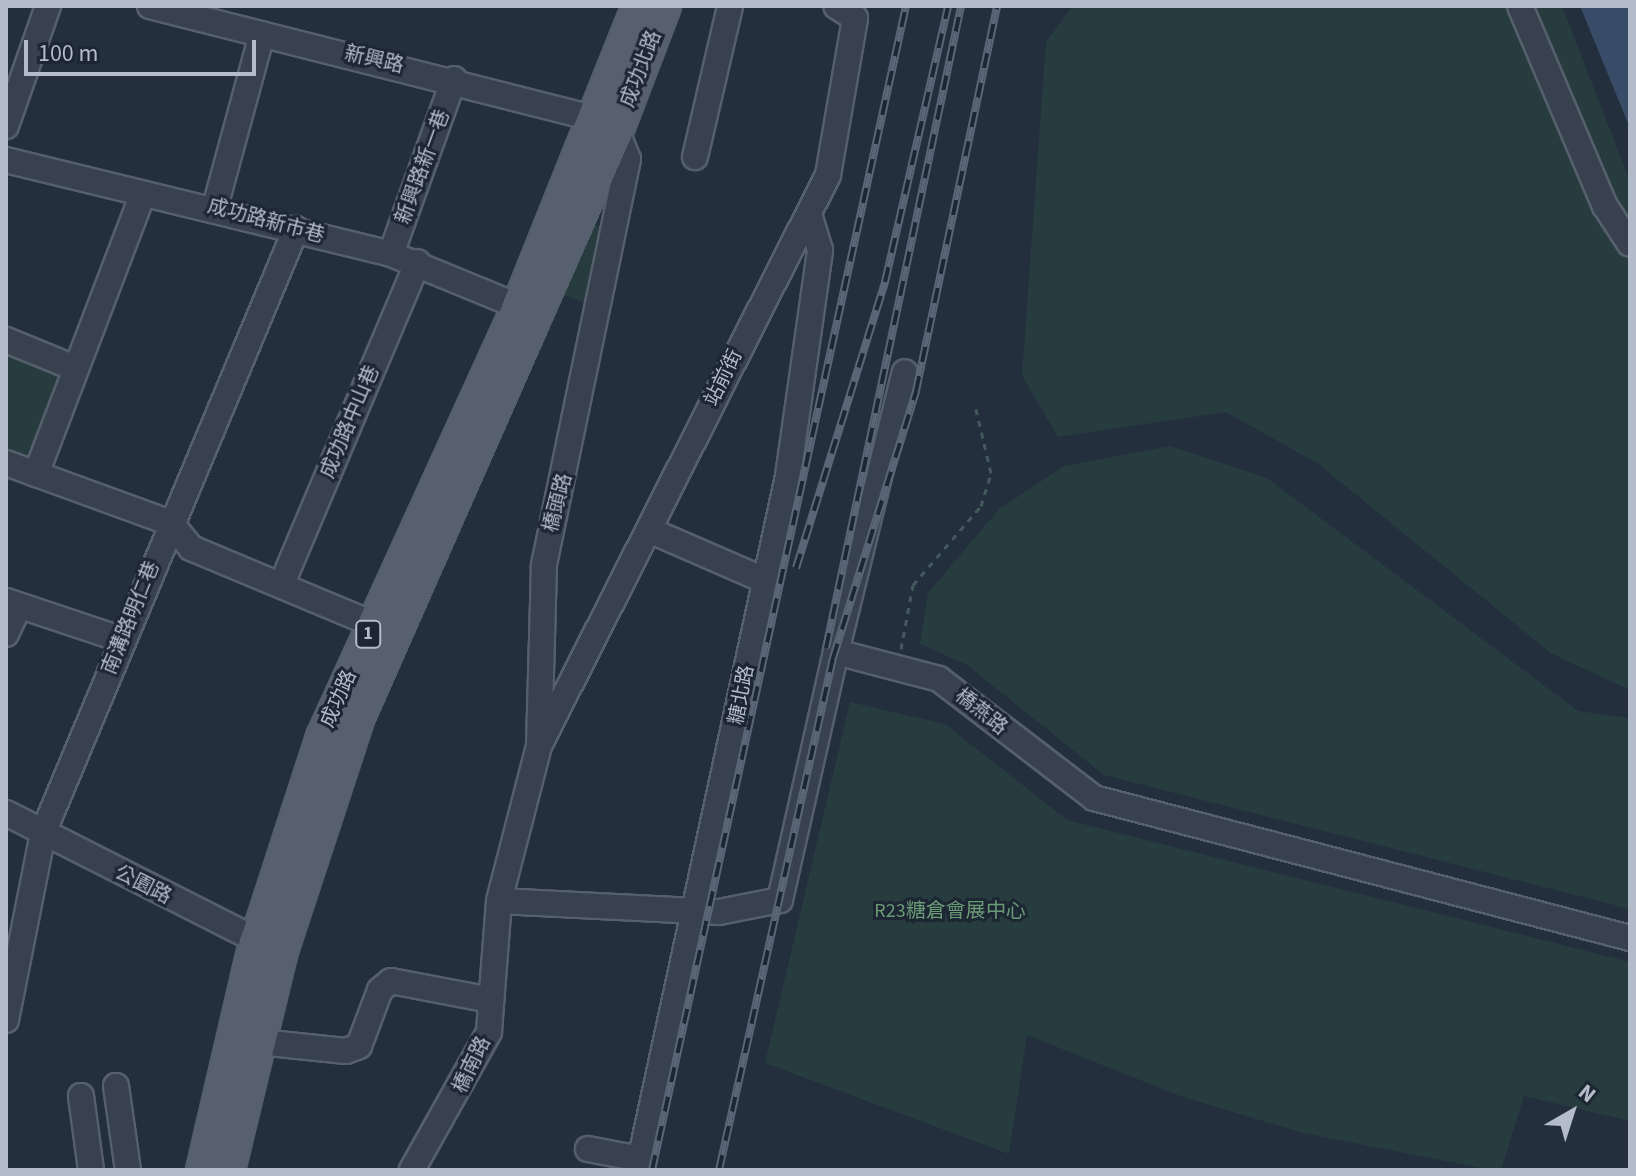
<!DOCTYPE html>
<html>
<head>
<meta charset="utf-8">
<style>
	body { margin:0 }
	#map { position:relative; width:1636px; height:1176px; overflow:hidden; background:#242f3e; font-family:"Source Sans 3","Noto Sans TC",sans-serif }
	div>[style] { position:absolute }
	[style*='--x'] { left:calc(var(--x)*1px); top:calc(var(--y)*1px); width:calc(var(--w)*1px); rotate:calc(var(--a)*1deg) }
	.green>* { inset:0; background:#263c3f }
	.water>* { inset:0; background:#394c67 }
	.path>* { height:3px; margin-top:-1.5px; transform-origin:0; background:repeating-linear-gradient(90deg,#44595c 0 6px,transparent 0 12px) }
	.roads { filter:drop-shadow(2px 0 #565f6c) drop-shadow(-2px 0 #565f6c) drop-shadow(0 2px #565f6c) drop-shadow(0 -2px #565f6c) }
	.minor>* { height:24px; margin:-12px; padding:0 12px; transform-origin:12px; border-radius:12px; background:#38414e }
	.major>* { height:30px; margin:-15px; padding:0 15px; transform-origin:15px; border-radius:15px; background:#56606e }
	.rail>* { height:8px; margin-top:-4px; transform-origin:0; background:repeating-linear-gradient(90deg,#1d2633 0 15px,#5a6575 0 30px); box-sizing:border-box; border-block:2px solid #5a6575 }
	span { translate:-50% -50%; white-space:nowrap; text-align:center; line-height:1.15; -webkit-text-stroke:6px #1d2633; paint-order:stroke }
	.shield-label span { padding:2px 6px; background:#1d2633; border:2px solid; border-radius:6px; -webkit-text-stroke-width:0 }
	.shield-label { font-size:18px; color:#b4bcc9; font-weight:700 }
	.street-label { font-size:20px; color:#b4bcc9 }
	.park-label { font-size:20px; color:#6b9a76 }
	.frame { position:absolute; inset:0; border:8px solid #b4bcc9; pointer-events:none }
	.north { position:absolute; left:1532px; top:1072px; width:80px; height:80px; -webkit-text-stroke:6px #1d2633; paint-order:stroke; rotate:39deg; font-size:22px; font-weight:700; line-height:32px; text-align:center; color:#b4bcc9 }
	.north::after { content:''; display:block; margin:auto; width:28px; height:36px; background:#b4bcc9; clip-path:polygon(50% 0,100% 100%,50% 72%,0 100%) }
	.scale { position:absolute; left:24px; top:40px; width:232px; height:36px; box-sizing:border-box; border:4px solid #b4bcc9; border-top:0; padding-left:10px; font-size:24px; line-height:28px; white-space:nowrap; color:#b4bcc9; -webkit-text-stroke:6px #1d2633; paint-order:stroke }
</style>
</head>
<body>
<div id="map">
	<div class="green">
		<i style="clip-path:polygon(1073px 6px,1562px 6px,1630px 181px,1630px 690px,1552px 654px,1317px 463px,1226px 412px,1058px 437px,1022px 375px,1046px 42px)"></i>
		<i style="clip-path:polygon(594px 224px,608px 231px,590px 305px,564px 295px)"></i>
		<i style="clip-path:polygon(6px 337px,69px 360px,36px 460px,6px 449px)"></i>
		<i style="clip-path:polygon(1170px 446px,1267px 478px,1578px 711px,1630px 718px,1630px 909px,1104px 775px,967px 665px,920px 644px,928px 593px,999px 509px,1064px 466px)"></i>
		<i style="clip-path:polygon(850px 702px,945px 724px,1067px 820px,1630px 962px,1630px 1121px,1524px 1096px,1501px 1170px,1492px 1170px,1303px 1133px,1180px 1096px,1027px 1035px,1009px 1154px,765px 1063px)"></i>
	</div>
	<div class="water">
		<i style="clip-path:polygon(1580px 6px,1629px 6px,1630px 128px)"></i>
	</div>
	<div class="path">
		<i style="--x:901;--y:649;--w:65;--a:-79.4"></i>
		<i style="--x:913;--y:585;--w:104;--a:-49.3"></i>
		<i style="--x:981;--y:506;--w:34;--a:-73"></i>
		<i style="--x:991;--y:473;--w:66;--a:-103.2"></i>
	</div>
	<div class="roads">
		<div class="minor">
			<i style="--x:150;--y:6;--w:460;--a:14.2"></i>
			<i style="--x:596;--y:119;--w:25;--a:32"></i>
			<i style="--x:617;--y:132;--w:29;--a:68"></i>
			<i style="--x:628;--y:159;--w:416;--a:101.7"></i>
			<i style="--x:544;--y:566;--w:180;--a:91.6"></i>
			<i style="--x:539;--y:746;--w:160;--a:104.5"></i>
			<i style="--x:499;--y:901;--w:131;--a:94.4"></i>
			<i style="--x:489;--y:1032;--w:158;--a:119.2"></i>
			<i style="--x:1520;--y:6;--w:217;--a:67"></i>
			<i style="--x:1605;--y:206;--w:45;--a:56.7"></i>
			<i style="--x:6;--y:126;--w:127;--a:-70.7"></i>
			<i style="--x:695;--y:157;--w:155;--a:-76.9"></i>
			<i style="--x:6;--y:160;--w:396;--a:13.7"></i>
			<i style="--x:391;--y:254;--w:137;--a:22.3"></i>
			<i style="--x:215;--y:207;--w:179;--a:-74.8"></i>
			<i style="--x:391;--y:254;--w:186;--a:-70.2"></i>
			<i style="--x:6;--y:340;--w:71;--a:22.2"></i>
			<i style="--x:6;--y:463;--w:176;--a:20"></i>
			<i style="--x:171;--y:523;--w:32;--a:51"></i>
			<i style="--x:191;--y:548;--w:197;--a:22.7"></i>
			<i style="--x:36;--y:474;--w:300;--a:-69.1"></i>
			<i style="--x:649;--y:530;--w:125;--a:23.5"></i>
			<i style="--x:283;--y:581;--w:346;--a:-67.1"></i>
			<i style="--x:6;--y:601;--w:123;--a:18.4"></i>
			<i style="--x:6;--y:634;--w:31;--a:-65"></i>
			<i style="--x:836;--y:652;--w:288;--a:-76.2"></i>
			<i style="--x:542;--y:740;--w:633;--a:-63.15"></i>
			<i style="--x:828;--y:175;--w:159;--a:-80.2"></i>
			<i style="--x:855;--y:18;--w:22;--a:-148"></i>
			<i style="--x:6;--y:813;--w:298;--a:26.9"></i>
			<i style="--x:499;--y:901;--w:220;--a:2.9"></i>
			<i style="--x:719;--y:912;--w:62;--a:-11.1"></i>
			<i style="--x:780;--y:900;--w:254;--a:-77.3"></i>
			<i style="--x:836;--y:652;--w:106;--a:14.7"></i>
			<i style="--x:939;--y:679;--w:195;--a:37.5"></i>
			<i style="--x:1094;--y:798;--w:554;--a:14.64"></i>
			<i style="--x:6;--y:1020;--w:191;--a:-78.8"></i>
			<i style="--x:43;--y:833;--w:655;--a:-67.27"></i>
			<i style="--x:260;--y:1042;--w:86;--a:6"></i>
			<i style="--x:346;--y:1051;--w:14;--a:-21"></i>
			<i style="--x:359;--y:1046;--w:60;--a:-69.4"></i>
			<i style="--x:380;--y:990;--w:14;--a:-39"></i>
			<i style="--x:391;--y:981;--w:102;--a:10.8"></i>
			<i style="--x:116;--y:1086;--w:85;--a:81.9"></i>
			<i style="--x:81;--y:1096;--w:75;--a:82.3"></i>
			<i style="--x:588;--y:1149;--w:53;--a:10.9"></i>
			<i style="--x:638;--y:1170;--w:710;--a:-77.8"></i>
			<i style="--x:788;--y:476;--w:228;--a:-81.9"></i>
			<i style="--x:820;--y:250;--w:34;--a:-107"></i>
		</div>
		<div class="major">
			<i style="--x:202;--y:1170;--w:233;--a:-76.9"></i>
			<i style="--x:255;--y:943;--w:217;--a:-72"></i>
			<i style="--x:322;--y:737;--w:473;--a:-65.5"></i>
			<i style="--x:518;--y:306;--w:323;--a:-68.2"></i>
			<i style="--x:229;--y:1170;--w:225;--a:-76.4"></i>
			<i style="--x:282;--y:951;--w:246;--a:-71.8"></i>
			<i style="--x:359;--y:717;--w:639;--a:-66.2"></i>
			<i style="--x:617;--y:132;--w:135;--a:-69.1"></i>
		</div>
	</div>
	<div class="rail">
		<i style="--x:796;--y:568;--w:300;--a:-72.7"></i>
		<i style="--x:885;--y:282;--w:283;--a:-77.1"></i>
		<i style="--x:826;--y:648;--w:656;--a:-78.12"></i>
		<i style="--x:652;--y:1170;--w:1191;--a:-77.69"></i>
		<i style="--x:719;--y:1170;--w:525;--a:-77.45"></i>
		<i style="--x:833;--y:658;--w:280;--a:-72.7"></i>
		<i style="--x:916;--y:391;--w:393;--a:-78.1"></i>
	</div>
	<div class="shield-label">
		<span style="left:368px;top:634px">1</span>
	</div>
	<div class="street-label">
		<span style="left:374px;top:60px;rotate:13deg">新興路</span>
		<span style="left:641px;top:69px;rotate:-69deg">成功北路</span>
		<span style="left:423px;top:167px;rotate:-70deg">新興路新一巷</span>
		<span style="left:266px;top:221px;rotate:15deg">成功路新市巷</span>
		<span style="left:724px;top:378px;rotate:-64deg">站前街</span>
		<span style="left:350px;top:422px;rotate:-67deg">成功路中山巷</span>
		<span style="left:558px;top:503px;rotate:-75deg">橋頭路</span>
		<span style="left:131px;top:618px;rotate:-68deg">南溝路明仁巷</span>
		<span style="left:742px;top:695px;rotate:-79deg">糖北路</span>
		<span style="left:339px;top:699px;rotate:-66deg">成功路</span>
		<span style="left:981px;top:712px;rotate:39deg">橋燕路</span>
		<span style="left:143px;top:885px;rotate:27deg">公園路</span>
		<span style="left:472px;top:1065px;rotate:-64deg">橋南路</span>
	</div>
	<div class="park-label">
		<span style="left:950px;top:911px">R23糖倉會展中心</span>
	</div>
	<div class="frame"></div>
	<div class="north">N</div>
	<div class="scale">100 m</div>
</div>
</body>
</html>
